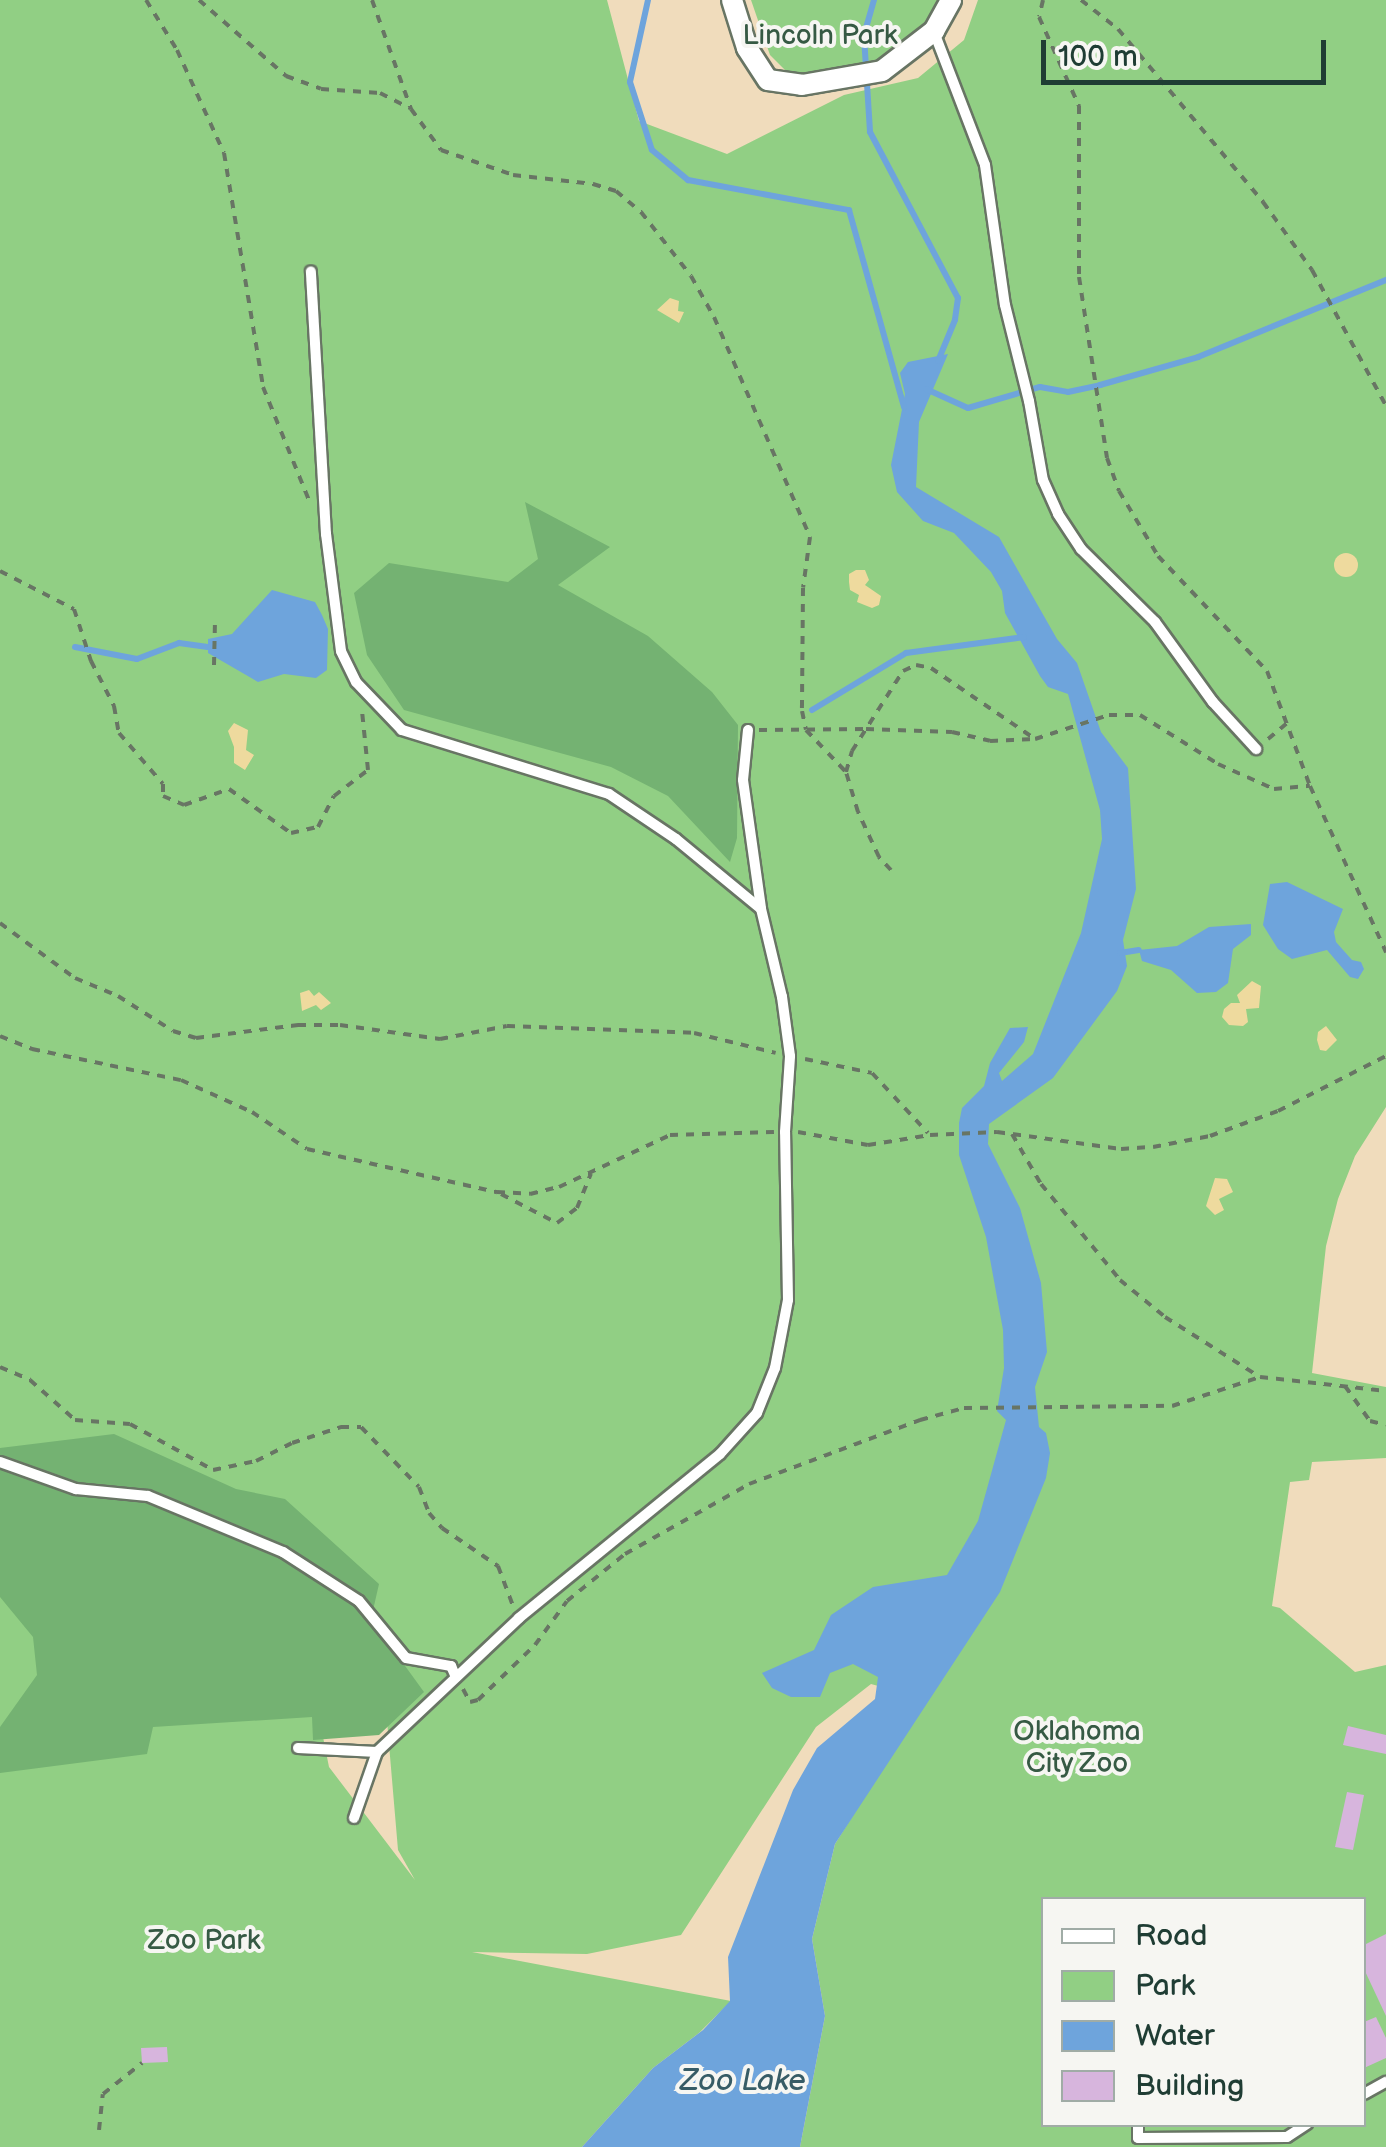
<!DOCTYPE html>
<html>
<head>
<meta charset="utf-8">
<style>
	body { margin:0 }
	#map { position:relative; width:1386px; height:2147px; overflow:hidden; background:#f0dcbc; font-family:"Balsamiq Sans",sans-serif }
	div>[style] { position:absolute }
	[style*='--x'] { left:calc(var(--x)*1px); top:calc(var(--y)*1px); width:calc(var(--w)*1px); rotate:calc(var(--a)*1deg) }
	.green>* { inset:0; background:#91cf84 }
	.forest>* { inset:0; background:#74b272 }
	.sand>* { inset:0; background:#eeda9e }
	.round { border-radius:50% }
	.water>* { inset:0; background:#6ea4dc }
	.stream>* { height:6px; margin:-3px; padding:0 3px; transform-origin:3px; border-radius:3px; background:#6ea4dc }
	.building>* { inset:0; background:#d7b5dd }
	.path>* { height:4px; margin-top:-2px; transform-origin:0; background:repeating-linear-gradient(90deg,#687564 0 8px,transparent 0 16px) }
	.roads { filter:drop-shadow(2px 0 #687564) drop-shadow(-2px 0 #687564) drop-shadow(0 2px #687564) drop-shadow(0 -2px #687564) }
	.service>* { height:10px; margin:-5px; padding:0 5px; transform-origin:5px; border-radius:5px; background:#fff }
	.minor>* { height:20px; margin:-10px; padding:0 10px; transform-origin:10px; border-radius:10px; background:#fff }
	span { translate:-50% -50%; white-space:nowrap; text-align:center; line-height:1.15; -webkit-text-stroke:8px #f6f6f2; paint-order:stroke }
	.park-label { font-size:28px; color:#365a44 }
	.water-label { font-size:30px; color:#375c66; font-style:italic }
	.legend { position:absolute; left:1041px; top:1897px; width:325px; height:230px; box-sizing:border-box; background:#f6f6f2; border:2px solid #a0aca6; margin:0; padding:12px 18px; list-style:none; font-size:30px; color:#1f3d34 }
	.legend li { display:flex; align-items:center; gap:20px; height:50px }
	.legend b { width:50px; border:2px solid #a0aca6 }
	.scale { position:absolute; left:1041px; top:40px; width:285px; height:45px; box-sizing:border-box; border:5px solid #1f3d34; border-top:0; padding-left:12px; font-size:30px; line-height:35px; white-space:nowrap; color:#1f3d34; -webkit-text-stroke:8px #f6f6f2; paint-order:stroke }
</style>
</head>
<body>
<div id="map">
	<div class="green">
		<i style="clip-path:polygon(evenodd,0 0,607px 0,639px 121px,727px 154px,844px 95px,918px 78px,964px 40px,978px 0,1386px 0,1386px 1107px,1355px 1156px,1338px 1199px,1326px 1246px,1312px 1373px,1386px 1387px,1386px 1458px,1312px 1462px,1309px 1480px,1290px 1482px,1272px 1606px,1280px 1608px,1355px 1672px,1386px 1665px,1386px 2147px,800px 2147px,825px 2016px,812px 1939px,835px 1844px,926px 1699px,871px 1684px,816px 1727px,681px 1935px,587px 1954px,472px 1952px,731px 2001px,699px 2033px,653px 2068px,582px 2147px,0 2147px,0 0,382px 1662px,398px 1850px,415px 1880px,329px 1767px,321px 1727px,382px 1662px,0 0,1044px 1900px,1364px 1900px,1364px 2124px,1044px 2124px,1044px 1900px)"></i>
		<i style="clip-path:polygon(751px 0,947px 0,932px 27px,888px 62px,807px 75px,786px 71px,770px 55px)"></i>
	</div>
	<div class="forest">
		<i style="clip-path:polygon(525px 502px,610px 547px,558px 585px,648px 636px,712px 692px,738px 725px,737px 838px,730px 862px,668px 796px,611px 767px,404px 710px,367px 655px,354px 593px,389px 563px,508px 582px,538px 559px)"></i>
		<i style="clip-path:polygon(114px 1434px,236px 1489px,285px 1499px,379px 1584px,371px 1619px,424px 1692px,379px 1735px,313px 1740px,312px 1717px,153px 1727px,147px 1754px,0 1773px,0 1727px,37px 1675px,33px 1637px,0 1597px,0 1448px)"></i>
	</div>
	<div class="sand">
		<i style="clip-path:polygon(670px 298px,679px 301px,678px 311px,684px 312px,679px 323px,657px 310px)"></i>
		<i class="round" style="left:1334px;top:553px;width:24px;height:24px"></i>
		<i style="clip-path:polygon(856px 570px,865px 570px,869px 580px,865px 585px,881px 596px,879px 605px,872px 608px,857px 602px,859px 595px,850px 590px,849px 582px,849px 574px)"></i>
		<i style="clip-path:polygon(234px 723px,248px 730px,246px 750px,254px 755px,245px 770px,234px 763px,234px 747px,228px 731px)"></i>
		<i style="clip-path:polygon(1252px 981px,1261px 986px,1259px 1008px,1246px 1009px,1248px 1022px,1243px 1026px,1229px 1025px,1222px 1017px,1224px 1009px,1231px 1003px,1240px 1003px,1237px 995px)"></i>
		<i style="clip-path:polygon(309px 990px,314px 996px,319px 992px,331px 1003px,321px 1010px,316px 1005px,302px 1011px,300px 993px)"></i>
		<i style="clip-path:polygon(1326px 1026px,1337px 1040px,1326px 1051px,1320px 1050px,1317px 1040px,1318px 1032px)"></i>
		<i style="clip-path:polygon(1215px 1178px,1227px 1179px,1233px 1192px,1219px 1199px,1224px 1210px,1215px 1215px,1206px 1206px)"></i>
	</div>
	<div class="water">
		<i style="clip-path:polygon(948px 354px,919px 422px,916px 487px,999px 537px,1057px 639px,1077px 663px,1101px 732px,1128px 768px,1136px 889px,1123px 940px,1127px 966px,1117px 991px,1053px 1078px,989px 1124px,988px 1144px,1020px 1208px,1041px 1283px,1047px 1352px,1035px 1387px,1039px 1427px,1046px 1433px,1050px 1453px,1046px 1478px,1000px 1592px,835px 1844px,812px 1939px,825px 2016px,800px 2147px,582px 2147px,653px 2068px,703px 2030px,730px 2001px,728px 1957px,793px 1790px,817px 1748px,875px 1699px,878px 1677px,853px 1664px,830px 1673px,820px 1697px,791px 1697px,772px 1688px,762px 1673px,814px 1650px,831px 1615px,873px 1587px,947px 1575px,978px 1521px,1006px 1420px,997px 1411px,1004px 1368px,1003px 1330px,986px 1237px,959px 1155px,959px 1123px,962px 1108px,984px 1086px,990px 1063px,1010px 1028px,1028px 1027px,1024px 1042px,999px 1073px,1002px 1081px,1033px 1054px,1081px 933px,1102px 839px,1100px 810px,1068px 694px,1048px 687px,1040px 676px,1005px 613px,1002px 591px,991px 572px,954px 533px,923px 521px,897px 492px,891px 465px,905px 394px,900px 373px,908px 362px)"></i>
		<i style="clip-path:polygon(272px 590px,315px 602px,322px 615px,328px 629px,327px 670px,316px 678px,284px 674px,258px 682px,208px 653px,208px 639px,232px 634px)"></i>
		<i style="clip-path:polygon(1287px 882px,1343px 909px,1334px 932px,1336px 942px,1352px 960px,1361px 962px,1364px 969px,1358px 979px,1350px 977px,1327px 950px,1292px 959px,1278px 949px,1263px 925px,1270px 884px)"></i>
		<i style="clip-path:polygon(1251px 924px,1251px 935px,1233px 949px,1228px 983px,1216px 992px,1197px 993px,1171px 970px,1142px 961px,1139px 950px,1177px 946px,1209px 927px)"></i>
	</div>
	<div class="stream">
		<i style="--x:648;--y:0;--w:84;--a:102.4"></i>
		<i style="--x:630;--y:82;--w:71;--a:72.1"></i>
		<i style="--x:652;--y:150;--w:47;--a:39.8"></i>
		<i style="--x:688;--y:180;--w:164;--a:10.6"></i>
		<i style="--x:849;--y:210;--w:205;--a:74.4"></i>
		<i style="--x:874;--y:0;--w:37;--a:106"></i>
		<i style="--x:864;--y:36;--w:96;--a:86.4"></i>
		<i style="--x:870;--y:132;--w:188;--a:62.1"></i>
		<i style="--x:958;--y:298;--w:22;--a:98"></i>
		<i style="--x:955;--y:320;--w:44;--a:112.5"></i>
		<i style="--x:926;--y:389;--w:46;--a:24.3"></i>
		<i style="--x:968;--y:408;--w:75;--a:-16.3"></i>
		<i style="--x:1040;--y:387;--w:28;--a:10"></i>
		<i style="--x:1068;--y:392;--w:33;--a:-12"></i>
		<i style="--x:1100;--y:385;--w:102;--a:-15.9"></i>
		<i style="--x:1198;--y:357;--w:203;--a:-22.3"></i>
		<i style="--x:75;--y:647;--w:63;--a:11"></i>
		<i style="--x:137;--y:659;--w:45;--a:-20.9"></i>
		<i style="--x:179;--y:643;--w:29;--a:8"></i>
		<i style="--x:812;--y:710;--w:110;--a:-31.2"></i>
		<i style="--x:906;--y:653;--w:119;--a:-7.7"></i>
		<i style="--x:1120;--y:953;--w:19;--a:-9"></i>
	</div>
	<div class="building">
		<i style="clip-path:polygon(1348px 1726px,1386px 1735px,1386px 1754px,1343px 1745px)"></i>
		<i style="clip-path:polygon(1347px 1792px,1364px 1795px,1353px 1850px,1335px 1847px)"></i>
		<i style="clip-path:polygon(1386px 1934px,1386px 2016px,1364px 1969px,1364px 1945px)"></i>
		<i style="clip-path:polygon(1376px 2017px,1386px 2038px,1386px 2058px,1364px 2068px,1364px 2022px)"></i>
		<i style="clip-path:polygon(167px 2047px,168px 2062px,142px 2063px,141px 2048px)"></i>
	</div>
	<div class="path">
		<i style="--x:146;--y:0;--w:59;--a:58.2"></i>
		<i style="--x:177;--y:50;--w:113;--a:65.5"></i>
		<i style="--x:224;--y:153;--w:237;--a:80.5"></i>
		<i style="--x:263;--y:387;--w:125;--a:67.9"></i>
		<i style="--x:199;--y:0;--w:116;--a:41.1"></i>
		<i style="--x:286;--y:76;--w:37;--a:20"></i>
		<i style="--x:321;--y:89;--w:59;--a:3.9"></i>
		<i style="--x:380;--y:93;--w:33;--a:27"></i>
		<i style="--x:372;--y:0;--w:116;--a:70.3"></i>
		<i style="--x:411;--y:109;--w:51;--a:53.8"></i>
		<i style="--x:441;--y:150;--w:76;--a:19.1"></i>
		<i style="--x:513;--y:175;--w:81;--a:6.4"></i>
		<i style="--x:593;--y:184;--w:24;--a:17"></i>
		<i style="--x:616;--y:191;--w:33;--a:40"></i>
		<i style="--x:641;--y:212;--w:81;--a:52"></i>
		<i style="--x:691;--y:276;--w:47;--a:60.7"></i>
		<i style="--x:714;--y:317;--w:240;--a:66.4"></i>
		<i style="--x:810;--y:537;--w:51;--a:97.8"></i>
		<i style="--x:803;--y:588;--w:123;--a:90.5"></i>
		<i style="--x:802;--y:711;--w:19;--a:78"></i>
		<i style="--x:806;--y:730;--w:58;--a:46.4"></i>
		<i style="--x:1043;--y:0;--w:17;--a:103"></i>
		<i style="--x:1039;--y:17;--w:98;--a:65.8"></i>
		<i style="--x:1079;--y:106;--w:171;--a:90"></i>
		<i style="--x:1079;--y:277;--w:183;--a:81.2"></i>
		<i style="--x:1107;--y:458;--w:35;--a:70"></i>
		<i style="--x:1119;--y:491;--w:76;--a:59"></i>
		<i style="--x:1158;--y:556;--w:158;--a:46.5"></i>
		<i style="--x:1267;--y:671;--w:123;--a:69.5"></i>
		<i style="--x:1310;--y:786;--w:183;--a:65.4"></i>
		<i style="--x:1081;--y:0;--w:47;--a:38.1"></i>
		<i style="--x:1118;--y:29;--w:226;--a:50"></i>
		<i style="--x:1263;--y:202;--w:84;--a:54.2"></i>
		<i style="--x:1312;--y:270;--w:155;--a:61.4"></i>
		<i style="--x:0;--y:571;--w:83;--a:27.2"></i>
		<i style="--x:74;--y:609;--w:55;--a:71.9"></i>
		<i style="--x:91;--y:661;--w:51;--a:62.9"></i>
		<i style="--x:114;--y:706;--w:27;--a:80"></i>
		<i style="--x:119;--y:733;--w:67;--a:49.2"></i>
		<i style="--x:163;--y:784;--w:12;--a:90"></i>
		<i style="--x:163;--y:796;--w:23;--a:23"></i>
		<i style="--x:184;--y:805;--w:48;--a:-19.6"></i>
		<i style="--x:229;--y:789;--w:76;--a:35.4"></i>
		<i style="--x:291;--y:833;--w:28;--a:-13"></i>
		<i style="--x:318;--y:827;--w:35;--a:-63"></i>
		<i style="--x:334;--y:796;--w:43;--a:-37.4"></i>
		<i style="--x:368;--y:770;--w:59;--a:-95.8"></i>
		<i style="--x:214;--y:665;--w:43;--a:-88.7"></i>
		<i style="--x:759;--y:730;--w:107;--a:-0.5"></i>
		<i style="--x:866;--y:729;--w:86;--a:2"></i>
		<i style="--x:952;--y:732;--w:39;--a:13"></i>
		<i style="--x:990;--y:741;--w:45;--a:-2.5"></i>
		<i style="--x:1035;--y:739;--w:78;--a:-18"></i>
		<i style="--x:1109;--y:715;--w:31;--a:0"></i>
		<i style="--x:1140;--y:715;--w:92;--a:32.1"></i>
		<i style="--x:1218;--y:764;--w:61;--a:24.1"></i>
		<i style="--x:1274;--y:789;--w:36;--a:-5"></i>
		<i style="--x:1268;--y:739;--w:25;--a:-40"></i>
		<i style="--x:891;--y:870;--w:18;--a:-133"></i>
		<i style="--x:879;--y:857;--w:50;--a:-115"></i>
		<i style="--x:858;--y:812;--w:42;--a:-106.7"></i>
		<i style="--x:846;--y:772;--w:22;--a:-74"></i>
		<i style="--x:852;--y:751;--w:95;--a:-57.5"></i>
		<i style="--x:903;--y:671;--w:14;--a:-25"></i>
		<i style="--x:916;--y:665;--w:15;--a:11"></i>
		<i style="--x:931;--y:668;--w:126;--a:34.3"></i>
		<i style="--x:0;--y:923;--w:93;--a:36.3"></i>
		<i style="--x:75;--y:978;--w:47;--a:22.7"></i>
		<i style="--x:118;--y:996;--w:65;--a:32.5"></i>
		<i style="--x:173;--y:1031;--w:24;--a:17"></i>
		<i style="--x:196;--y:1038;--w:103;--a:-7.3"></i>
		<i style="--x:298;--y:1025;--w:42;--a:0"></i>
		<i style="--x:340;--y:1025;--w:101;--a:8"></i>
		<i style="--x:440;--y:1039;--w:68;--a:-11"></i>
		<i style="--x:507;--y:1026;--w:187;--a:2.1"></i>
		<i style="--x:694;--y:1033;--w:84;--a:13.7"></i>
		<i style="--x:0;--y:1036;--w:35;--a:22"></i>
		<i style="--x:32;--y:1049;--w:152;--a:11.8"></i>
		<i style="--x:181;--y:1080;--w:78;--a:24.3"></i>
		<i style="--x:252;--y:1112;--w:66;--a:33.9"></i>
		<i style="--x:307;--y:1149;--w:195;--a:12.8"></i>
		<i style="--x:497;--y:1192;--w:33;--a:3"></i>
		<i style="--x:530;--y:1194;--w:30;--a:-14"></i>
		<i style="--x:559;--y:1187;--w:123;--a:-25.1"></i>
		<i style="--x:670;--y:1135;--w:104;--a:-1.7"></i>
		<i style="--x:805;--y:1059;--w:68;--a:11.8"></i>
		<i style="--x:872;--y:1073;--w:82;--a:47"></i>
		<i style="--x:798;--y:1132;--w:71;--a:10.5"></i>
		<i style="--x:868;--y:1145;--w:63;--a:-9.2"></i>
		<i style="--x:930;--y:1135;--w:67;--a:-2.6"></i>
		<i style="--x:997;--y:1132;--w:125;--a:7.8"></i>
		<i style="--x:1121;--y:1149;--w:32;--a:-4"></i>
		<i style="--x:1153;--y:1147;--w:58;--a:-10.9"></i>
		<i style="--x:1210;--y:1136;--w:72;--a:-20.2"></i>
		<i style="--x:1278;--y:1111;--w:121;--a:-27"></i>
		<i style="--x:1012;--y:1134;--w:58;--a:59.9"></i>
		<i style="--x:1041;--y:1184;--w:124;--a:50.5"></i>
		<i style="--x:1120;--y:1280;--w:58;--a:39.4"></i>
		<i style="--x:1165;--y:1317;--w:112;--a:32.3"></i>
		<i style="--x:501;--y:1194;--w:63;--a:27.4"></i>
		<i style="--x:557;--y:1223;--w:25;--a:-37"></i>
		<i style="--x:577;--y:1208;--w:37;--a:-68"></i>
		<i style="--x:0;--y:1367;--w:33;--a:23"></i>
		<i style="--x:30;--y:1380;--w:60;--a:41.6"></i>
		<i style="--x:75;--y:1420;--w:55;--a:4.2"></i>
		<i style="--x:130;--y:1424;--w:95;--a:29"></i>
		<i style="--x:213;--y:1470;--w:44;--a:-11.8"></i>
		<i style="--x:256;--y:1461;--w:40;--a:-26.6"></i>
		<i style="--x:292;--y:1443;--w:52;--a:-18.1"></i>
		<i style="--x:341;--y:1427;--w:20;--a:0"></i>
		<i style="--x:361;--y:1427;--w:83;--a:46"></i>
		<i style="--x:419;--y:1487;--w:28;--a:69"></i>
		<i style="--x:429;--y:1513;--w:20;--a:49"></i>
		<i style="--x:442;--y:1528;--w:68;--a:34.2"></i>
		<i style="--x:498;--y:1566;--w:43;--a:69.4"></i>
		<i style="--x:1345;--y:1386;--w:43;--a:54.5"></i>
		<i style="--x:1370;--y:1421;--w:16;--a:14"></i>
		<i style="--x:463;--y:1689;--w:15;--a:62"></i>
		<i style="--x:470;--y:1702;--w:8;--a:-14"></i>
		<i style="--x:478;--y:1700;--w:79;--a:-44"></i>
		<i style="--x:535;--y:1645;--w:54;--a:-54"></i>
		<i style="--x:567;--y:1601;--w:75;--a:-39"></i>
		<i style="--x:625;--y:1554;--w:142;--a:-29.4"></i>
		<i style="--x:749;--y:1484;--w:183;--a:-20.5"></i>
		<i style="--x:920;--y:1420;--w:46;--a:-15.3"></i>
		<i style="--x:964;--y:1408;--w:208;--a:-0.6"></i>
		<i style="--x:1172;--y:1406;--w:93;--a:-18.2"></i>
		<i style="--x:1260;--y:1377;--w:127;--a:6.3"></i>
		<i style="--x:99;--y:2130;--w:36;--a:-84"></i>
		<i style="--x:103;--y:2094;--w:50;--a:-38.5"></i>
	</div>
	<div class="roads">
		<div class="service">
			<i style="--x:934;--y:32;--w:142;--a:69"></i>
			<i style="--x:985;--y:165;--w:141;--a:81.9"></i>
			<i style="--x:1005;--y:305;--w:99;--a:76"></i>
			<i style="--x:1029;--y:401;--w:80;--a:80"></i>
			<i style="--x:1043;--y:480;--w:37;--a:66"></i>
			<i style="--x:1058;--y:514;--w:42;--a:56.7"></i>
			<i style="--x:1081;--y:549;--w:104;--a:44.6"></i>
			<i style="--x:1155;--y:622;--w:99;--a:54.1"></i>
			<i style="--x:1213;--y:702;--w:64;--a:47.5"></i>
			<i style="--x:748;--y:730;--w:50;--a:95.7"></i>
			<i style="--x:743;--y:780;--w:129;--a:82"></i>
			<i style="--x:0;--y:1462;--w:81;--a:19.6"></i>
			<i style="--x:76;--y:1489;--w:72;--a:5.6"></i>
			<i style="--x:148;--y:1496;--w:146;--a:22.5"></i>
			<i style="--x:283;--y:1552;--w:90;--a:32.8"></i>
			<i style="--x:359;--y:1601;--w:74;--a:50.5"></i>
			<i style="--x:406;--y:1658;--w:46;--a:10.1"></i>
			<i style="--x:451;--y:1666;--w:12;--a:66"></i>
			<i style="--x:298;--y:1748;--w:79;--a:2.9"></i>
			<i style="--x:377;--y:1752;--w:195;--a:-43.3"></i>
			<i style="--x:519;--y:1618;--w:259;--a:-39.2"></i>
			<i style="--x:720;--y:1454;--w:55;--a:-47.9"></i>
			<i style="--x:757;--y:1413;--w:48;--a:-68.2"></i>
			<i style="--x:775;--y:1368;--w:69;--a:-79.2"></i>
			<i style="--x:788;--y:1300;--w:168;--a:-91"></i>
			<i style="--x:785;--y:1132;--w:76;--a:-86.2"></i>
			<i style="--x:790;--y:1056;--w:60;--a:-97.7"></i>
			<i style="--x:782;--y:997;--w:90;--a:-103.4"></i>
			<i style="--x:761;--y:909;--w:110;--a:-140.5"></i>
			<i style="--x:676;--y:839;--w:81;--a:-146.1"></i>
			<i style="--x:609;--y:794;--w:217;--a:-162.8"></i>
			<i style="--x:402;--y:730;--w:66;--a:-133.8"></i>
			<i style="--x:356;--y:682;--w:34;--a:-116"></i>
			<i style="--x:341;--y:651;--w:118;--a:-97.3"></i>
			<i style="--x:326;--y:534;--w:263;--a:-93.3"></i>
			<i style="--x:354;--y:1818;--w:70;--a:-70.8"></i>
			<i style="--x:1364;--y:2094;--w:25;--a:-29"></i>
			<i style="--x:1138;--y:2124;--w:14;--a:90"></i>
			<i style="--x:1138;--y:2138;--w:149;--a:-0.4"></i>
			<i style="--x:1287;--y:2137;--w:24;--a:-33"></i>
		</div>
		<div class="minor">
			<i style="--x:732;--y:0;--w:50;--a:72.6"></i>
			<i style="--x:747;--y:48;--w:38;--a:57"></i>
			<i style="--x:768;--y:80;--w:34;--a:8"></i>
			<i style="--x:802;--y:85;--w:81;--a:-9.9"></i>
			<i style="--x:882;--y:71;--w:66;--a:-37.6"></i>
			<i style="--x:934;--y:31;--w:35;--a:-61"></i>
		</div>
	</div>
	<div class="park-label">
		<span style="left:820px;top:36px">Lincoln Park</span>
		<span style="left:1077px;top:1748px">Oklahoma<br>City Zoo</span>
		<span style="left:204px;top:1941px">Zoo Park</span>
	</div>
	<div class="water-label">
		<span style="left:743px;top:2081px">Zoo Lake</span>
	</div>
	<ul class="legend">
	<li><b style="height:12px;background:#fff"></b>Road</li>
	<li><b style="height:28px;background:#91cf84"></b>Park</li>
	<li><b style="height:28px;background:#6ea4dc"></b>Water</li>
	<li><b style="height:28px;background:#d7b5dd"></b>Building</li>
	</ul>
	<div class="scale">100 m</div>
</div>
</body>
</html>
